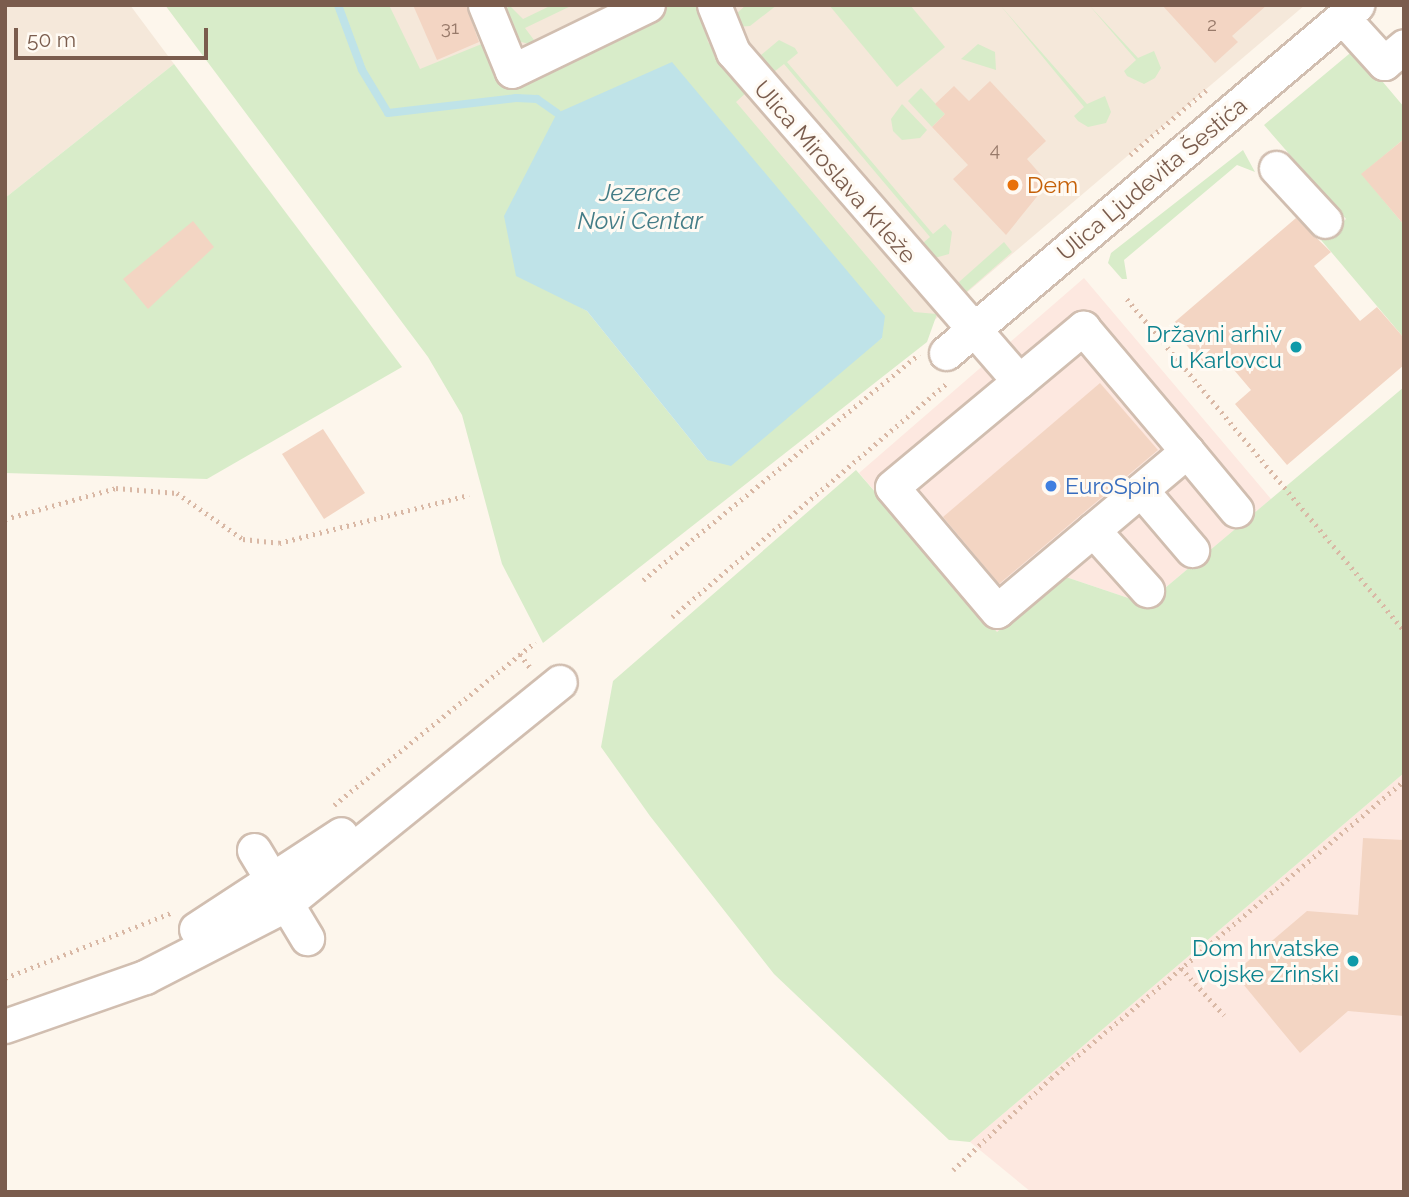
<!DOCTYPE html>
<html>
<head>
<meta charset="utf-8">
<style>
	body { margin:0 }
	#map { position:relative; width:1409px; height:1197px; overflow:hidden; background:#fdf6ec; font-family:Raleway,sans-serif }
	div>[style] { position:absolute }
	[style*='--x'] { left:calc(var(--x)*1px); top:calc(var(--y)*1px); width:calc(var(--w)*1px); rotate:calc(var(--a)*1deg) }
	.residential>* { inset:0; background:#f5e8da }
	.commercial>* { inset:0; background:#fde8e0 }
	.green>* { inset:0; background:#d8ecc9 }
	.water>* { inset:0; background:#bfe3e8 }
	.stream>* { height:8px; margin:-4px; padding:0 4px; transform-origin:4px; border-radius:4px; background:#bfe3e8 }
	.building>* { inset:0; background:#f3d5c3 }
	.path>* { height:4.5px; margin-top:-2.25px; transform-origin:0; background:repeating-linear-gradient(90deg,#d9b8a5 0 2px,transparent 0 7px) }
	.roads { filter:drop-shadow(2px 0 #d1beb0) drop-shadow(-2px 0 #d1beb0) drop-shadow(0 2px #d1beb0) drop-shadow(0 -2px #d1beb0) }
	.minor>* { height:33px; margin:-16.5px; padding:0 16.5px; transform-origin:16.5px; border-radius:16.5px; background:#fff }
	.dots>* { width:19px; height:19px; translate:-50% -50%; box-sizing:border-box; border:4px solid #fffaf3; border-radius:50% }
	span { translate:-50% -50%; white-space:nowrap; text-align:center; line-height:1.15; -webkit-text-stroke:6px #fffaf3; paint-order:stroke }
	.number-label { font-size:19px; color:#987a6a }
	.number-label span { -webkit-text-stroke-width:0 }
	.street-label { font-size:23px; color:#7a5c4d }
	.food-label { font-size:23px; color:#c56008 }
	.left { translate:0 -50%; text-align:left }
	.culture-label { font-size:23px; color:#0d838f }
	.right { translate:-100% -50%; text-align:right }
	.shop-label { font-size:23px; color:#366cbe }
	.water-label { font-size:24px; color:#437c86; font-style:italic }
	.frame { position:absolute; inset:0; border:7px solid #7a5c4d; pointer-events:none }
	.scale { position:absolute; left:14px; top:28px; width:194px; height:32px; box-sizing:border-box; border:4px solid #7a5c4d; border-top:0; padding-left:9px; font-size:21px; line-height:24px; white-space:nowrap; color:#7a5c4d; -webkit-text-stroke:5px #fffaf3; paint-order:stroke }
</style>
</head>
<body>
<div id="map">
	<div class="residential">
		<i style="clip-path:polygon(5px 5px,130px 5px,174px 64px,5px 198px)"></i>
		<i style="clip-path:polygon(363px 5px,1305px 5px,911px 340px,415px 104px)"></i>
	</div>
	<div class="commercial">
		<i style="clip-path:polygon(1084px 278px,1271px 499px,1146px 604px,1063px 576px,997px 633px,859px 473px)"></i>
		<i style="clip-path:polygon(1404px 773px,1404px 1192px,1031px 1192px,970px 1142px)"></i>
	</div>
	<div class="green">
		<i style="clip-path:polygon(evenodd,165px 5px,389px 5px,420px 69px,494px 39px,504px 77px,671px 5px,700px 5px,708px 42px,748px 91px,736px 102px,914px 312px,937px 314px,927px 342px,543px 643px,502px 564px,462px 415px,428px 357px,165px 5px,566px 299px,882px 338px,707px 460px,587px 311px,566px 299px)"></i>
		<i style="clip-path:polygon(552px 5px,573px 5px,525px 28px,534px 40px,529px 44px,514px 40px,505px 9px,510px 6px,523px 19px)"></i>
		<i style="clip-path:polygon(746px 5px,777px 5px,750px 26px,736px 27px,735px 15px)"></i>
		<i style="clip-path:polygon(829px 5px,910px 5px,945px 47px,897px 87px)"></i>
		<i style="clip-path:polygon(1000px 5px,1087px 104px,1105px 96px,1111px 112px,1106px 123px,1088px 127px,1078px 121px,1074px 116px,1084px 107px)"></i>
		<i style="clip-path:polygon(1089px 5px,1138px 58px,1154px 51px,1161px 68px,1155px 78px,1144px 84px,1127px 76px,1124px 71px,1136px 60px)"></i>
		<i style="clip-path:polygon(779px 40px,795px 48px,798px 53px,787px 62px,933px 234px,945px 224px,952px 232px,949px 254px,931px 259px,918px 247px,930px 237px,784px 64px,770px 75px,761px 55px)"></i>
		<i style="clip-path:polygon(978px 44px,995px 52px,996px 70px,961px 59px)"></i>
		<i style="clip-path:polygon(1355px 49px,1404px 107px,1404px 139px,1362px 174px,1404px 225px,1404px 338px,1321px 240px,1346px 219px,1264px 125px)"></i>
		<i style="clip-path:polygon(174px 64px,402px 367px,207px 479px,5px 473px,5px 198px)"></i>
		<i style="clip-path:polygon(921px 88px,945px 114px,932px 127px,908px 101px)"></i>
		<i style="clip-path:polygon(902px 104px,927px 130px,920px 138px,902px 140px,893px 131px,891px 119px)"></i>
		<i style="clip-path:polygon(1243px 150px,1255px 172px,1237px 165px,1124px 260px,1127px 279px,1122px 279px,1108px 263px,1111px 253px)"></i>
		<i style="clip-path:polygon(1004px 242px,1012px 252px,964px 294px,959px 282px)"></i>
		<i style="clip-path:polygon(1404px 387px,1404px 773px,970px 1142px,949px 1140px,774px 974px,650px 816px,601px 747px,613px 681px,856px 470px,997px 632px,1063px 576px,1146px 604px)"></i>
	</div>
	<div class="water">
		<i style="clip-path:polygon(672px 62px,885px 316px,882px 338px,731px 466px,707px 460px,587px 311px,516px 276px,504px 216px,557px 113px)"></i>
	</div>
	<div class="stream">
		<i style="--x:338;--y:5;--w:69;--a:69.7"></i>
		<i style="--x:362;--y:70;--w:50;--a:58.8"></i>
		<i style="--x:388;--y:113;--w:129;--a:-6.7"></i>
		<i style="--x:516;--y:98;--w:21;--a:3"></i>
		<i style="--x:537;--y:99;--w:24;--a:35"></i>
	</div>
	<div class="building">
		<i style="clip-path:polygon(413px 5px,466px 5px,479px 42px,437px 60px)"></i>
		<i style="clip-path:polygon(1162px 5px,1267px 5px,1232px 36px,1238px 42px,1215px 63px)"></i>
		<i style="clip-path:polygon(990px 81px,1046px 141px,1027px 159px,1048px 183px,1006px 235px,953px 179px,968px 165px,932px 127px,945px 114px,935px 104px,954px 86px,969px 101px)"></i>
		<i style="clip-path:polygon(1404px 139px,1404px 225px,1361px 174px)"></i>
		<i style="clip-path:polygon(1296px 218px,1331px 252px,1314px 266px,1360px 321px,1377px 307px,1404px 338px,1404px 365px,1287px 465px,1235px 404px,1251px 390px,1223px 357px,1208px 370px,1170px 326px)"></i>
		<i style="clip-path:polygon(193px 221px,214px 247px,148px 309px,123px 279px)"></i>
		<i style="clip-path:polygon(1100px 383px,1158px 450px,999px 584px,943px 517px)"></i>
		<i style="clip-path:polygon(323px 429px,365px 493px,324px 519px,282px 454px)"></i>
		<i style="clip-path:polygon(1363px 838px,1404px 840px,1404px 1016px,1348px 1011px,1300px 1053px,1234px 973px,1307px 911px,1358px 915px)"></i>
	</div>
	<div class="path">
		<i style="--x:1130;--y:155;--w:100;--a:-40.5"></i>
		<i style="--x:1127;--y:299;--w:432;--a:50.1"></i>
		<i style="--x:5;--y:519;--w:115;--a:-15.6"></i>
		<i style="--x:116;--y:488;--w:61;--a:4.7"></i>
		<i style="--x:177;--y:493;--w:80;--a:34.9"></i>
		<i style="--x:243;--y:539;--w:36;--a:6"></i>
		<i style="--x:279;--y:543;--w:196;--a:-14.2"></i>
		<i style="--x:643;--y:580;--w:357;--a:-39.3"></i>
		<i style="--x:672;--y:617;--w:362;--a:-40.4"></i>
		<i style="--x:520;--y:654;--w:20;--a:53"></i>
		<i style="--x:334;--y:805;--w:259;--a:-39"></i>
		<i style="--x:1181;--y:968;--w:64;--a:47.5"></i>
		<i style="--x:5;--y:978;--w:178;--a:-21.4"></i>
		<i style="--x:953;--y:1170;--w:134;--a:-43.2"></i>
		<i style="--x:1051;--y:1078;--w:461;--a:-40.1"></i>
	</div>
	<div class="roads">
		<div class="minor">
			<i style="--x:485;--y:5;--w:71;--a:67.8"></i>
			<i style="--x:512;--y:71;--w:151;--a:-25.9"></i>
			<i style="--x:714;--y:5;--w:51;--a:68"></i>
			<i style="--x:733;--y:52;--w:436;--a:49"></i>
			<i style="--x:1343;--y:18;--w:61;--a:47.7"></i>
			<i style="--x:1384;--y:63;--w:26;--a:-40"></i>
			<i style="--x:1276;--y:168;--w:72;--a:47.2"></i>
			<i style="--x:1083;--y:328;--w:161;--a:49.8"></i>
			<i style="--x:1187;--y:451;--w:248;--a:139.9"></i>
			<i style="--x:997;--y:611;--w:162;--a:-130.3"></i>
			<i style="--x:892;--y:487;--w:249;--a:-39.8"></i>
			<i style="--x:946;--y:353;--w:539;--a:-40.26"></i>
			<i style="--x:1187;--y:451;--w:77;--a:50.3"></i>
			<i style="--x:1141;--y:490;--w:79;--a:49.6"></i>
			<i style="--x:1093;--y:530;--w:81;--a:48"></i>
			<i style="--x:254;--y:850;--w:103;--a:58.9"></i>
			<i style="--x:196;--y:929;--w:173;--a:-33.2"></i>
			<i style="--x:5;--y:1026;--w:148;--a:-19.3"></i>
			<i style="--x:145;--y:977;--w:155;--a:-27.2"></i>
			<i style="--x:283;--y:906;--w:356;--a:-39"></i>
		</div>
	</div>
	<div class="dots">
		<i style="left:1013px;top:185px;background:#e8710a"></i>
		<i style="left:1296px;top:347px;background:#0f9aa8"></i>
		<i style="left:1051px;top:486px;background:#3f7fe0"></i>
		<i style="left:1353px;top:961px;background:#0f9aa8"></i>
	</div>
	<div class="number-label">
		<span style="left:1212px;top:25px">2</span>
		<span style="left:450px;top:28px">31</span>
		<span style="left:995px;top:150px">4</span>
	</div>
	<div class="street-label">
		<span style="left:835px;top:172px;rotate:49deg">Ulica Miroslava Krleže</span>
		<span style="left:1152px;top:179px;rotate:-40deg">Ulica Ljudevita Šestića</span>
	</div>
	<div class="food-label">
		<span class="left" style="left:1027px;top:185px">Dem</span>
	</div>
	<div class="culture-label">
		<span class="right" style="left:1282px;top:347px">Državni arhiv<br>u Karlovcu</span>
		<span class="right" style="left:1339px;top:961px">Dom hrvatske<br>vojske Zrinski</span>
	</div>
	<div class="shop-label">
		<span class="left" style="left:1065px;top:486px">EuroSpin</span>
	</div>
	<div class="water-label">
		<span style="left:640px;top:207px">Jezerce<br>Novi Centar</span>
	</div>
	<div class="frame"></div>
	<div class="scale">50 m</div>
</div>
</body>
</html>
